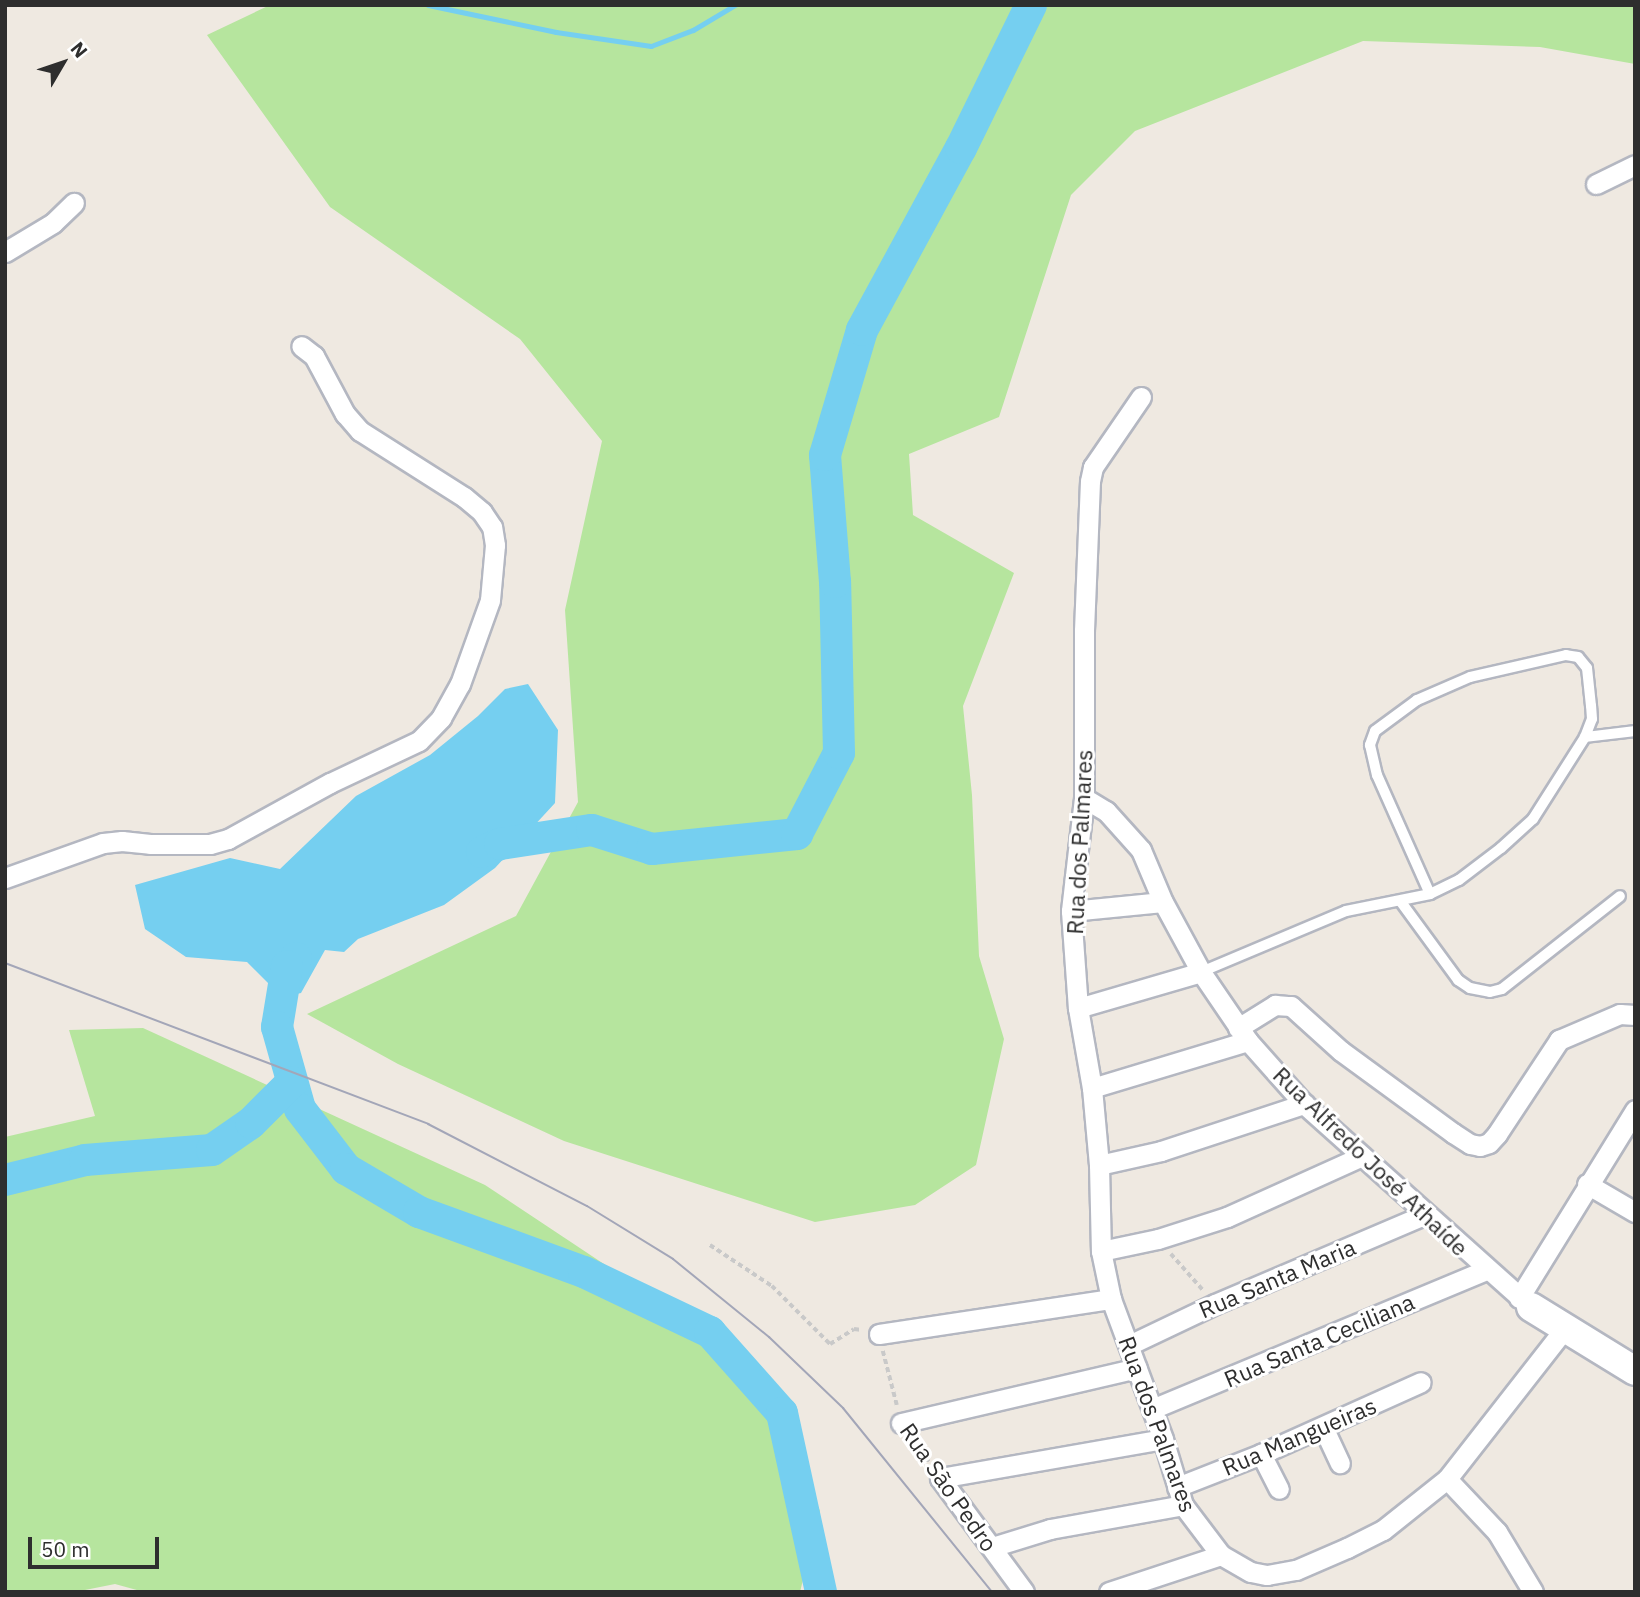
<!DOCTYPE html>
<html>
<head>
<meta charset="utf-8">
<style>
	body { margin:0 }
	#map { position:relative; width:1640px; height:1597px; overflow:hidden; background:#efe9e1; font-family:"IBM Plex Sans",sans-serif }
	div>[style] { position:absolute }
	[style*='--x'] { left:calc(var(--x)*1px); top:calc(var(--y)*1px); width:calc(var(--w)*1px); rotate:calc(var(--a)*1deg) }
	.green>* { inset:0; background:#b6e59e }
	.water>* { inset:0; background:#75cff0 }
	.stream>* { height:5px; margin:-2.5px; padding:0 2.5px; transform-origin:2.5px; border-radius:2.5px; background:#75cff0 }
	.river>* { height:32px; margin:-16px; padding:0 16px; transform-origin:16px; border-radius:16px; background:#75cff0 }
	.path>* { height:3.5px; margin-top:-1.75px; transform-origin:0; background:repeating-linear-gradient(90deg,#c9c9c9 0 5px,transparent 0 8.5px) }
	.roads { filter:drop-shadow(2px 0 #b4b7c1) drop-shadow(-2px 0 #b4b7c1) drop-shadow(0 2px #b4b7c1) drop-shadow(0 -2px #b4b7c1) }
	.lane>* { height:10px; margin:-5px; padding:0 5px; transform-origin:5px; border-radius:5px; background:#fff }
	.street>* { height:19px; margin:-9.5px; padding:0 9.5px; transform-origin:9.5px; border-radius:9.5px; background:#fff }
	.secondary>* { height:28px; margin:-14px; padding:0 14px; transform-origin:14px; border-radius:14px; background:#fff }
	.tram>* { height:2px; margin:-1px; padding:0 1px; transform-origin:1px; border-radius:1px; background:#a3a6b8 }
	span { translate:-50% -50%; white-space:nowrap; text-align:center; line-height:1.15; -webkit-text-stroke:6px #fff; paint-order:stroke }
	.street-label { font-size:23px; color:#2e2e2e }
	.frame { position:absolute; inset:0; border:7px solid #2e2e2e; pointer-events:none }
	.north { position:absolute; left:28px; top:28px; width:70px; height:70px; -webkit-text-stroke:5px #fff; paint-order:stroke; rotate:51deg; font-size:19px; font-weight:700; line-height:28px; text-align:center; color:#2e2e2e }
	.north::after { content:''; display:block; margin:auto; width:24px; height:32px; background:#2e2e2e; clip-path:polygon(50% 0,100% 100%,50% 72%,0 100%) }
	.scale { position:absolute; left:28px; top:1537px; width:131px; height:32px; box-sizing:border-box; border:4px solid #2e2e2e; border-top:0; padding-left:9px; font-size:21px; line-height:24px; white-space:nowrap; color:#2e2e2e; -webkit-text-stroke:5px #fff; paint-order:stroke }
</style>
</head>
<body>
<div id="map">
	<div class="green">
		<i style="clip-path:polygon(270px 5px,1635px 5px,1635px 64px,1540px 47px,1363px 41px,1135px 131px,1071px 195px,999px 417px,909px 454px,913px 515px,1014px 573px,963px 706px,972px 795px,979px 956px,1004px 1039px,976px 1165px,915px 1205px,815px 1222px,564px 1141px,398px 1064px,307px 1014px,516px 916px,578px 802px,565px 610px,602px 441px,520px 339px,330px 207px,207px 35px)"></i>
		<i style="clip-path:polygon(143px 1028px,485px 1185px,750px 1361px,820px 1511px,800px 1592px,144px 1592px,115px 1584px,75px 1592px,5px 1592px,5px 1137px,95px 1116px,69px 1030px)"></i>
	</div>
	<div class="water">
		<i style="clip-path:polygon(528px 684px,558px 730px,555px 803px,495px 868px,444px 905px,358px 939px,344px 952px,325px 950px,301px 993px,270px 1000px,271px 986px,247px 962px,186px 957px,145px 929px,135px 885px,230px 858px,280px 869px,356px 796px,430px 755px,478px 716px,505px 689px)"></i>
	</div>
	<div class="stream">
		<i style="--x:428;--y:5;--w:131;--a:11.9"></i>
		<i style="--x:556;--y:32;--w:96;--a:8.4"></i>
		<i style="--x:651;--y:46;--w:45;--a:-20.9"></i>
		<i style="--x:693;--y:30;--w:49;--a:-30.8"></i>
	</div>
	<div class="river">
		<i style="--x:482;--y:852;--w:20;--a:-24"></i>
		<i style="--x:500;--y:844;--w:93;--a:-8.7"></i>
		<i style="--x:592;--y:830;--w:63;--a:17.6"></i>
		<i style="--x:652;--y:849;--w:146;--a:-5.9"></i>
		<i style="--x:797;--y:834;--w:91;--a:-62.6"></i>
		<i style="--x:839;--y:753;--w:171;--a:-91.3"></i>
		<i style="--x:835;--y:582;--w:127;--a:-94.5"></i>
		<i style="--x:825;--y:455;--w:130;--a:-73.5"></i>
		<i style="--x:862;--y:330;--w:207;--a:-61.5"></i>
		<i style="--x:961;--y:148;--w:159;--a:-63.9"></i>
		<i style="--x:296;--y:958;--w:12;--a:138"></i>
		<i style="--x:287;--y:966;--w:62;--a:99.3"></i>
		<i style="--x:277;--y:1027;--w:85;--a:74.3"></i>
		<i style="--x:300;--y:1109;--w:76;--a:52.5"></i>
		<i style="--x:346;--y:1169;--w:85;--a:30.5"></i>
		<i style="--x:419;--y:1212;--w:176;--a:20"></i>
		<i style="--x:584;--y:1272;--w:140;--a:25.5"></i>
		<i style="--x:710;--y:1332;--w:108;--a:48.4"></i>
		<i style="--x:782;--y:1413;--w:183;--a:77.7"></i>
		<i style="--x:5;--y:1180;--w:82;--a:-14"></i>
		<i style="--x:85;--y:1160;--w:127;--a:-4.5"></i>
		<i style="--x:212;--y:1150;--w:47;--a:-34.7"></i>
		<i style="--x:251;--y:1123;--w:58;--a:-45"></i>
	</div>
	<div class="path">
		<i style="--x:710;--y:1245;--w:74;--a:33.5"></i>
		<i style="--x:772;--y:1286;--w:82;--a:45"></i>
		<i style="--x:830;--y:1344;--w:28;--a:-32"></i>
		<i style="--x:854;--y:1329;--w:8;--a:7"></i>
		<i style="--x:1171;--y:1254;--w:48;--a:48.4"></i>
		<i style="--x:883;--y:1351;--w:56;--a:75.5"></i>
		<i style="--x:911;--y:1437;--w:34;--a:54"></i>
	</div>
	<div class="roads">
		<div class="lane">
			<i style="--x:1585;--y:737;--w:50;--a:-6.8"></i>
			<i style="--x:1401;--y:902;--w:97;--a:53.8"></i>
			<i style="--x:1458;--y:980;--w:14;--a:34"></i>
			<i style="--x:1470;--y:988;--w:20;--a:11"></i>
			<i style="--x:1490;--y:992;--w:12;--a:-14"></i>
			<i style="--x:1502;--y:989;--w:150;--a:-38.2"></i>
			<i style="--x:1201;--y:972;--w:157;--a:-22.8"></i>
			<i style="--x:1346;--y:911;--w:86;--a:-11.4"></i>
			<i style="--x:1430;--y:894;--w:32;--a:-26"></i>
			<i style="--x:1459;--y:880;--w:53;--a:-37.3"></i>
			<i style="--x:1501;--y:848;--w:43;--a:-42.2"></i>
			<i style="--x:1533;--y:819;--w:97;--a:-57.6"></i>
			<i style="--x:1585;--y:737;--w:19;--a:-69"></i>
			<i style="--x:1592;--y:719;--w:13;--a:-94"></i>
			<i style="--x:1591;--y:706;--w:38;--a:-96"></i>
			<i style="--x:1587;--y:668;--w:14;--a:-129"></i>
			<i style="--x:1578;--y:657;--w:12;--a:-171"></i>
			<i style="--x:1566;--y:655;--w:98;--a:167.1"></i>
			<i style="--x:1470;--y:677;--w:58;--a:156.5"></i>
			<i style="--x:1417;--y:700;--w:52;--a:143.6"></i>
			<i style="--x:1375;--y:731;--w:15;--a:110"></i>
			<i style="--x:1370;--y:745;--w:31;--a:77"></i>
			<i style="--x:1377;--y:775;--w:130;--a:66"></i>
		</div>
		<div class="street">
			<i style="--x:1596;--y:184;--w:43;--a:-26"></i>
			<i style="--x:5;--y:252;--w:56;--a:-31.1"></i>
			<i style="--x:53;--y:223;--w:29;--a:-44"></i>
			<i style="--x:1141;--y:397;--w:85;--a:124.4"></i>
			<i style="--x:1093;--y:467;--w:14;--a:102"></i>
			<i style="--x:1090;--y:481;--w:150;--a:92.3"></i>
			<i style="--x:1084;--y:631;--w:167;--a:90"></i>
			<i style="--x:1084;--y:798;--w:114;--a:96.6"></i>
			<i style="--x:1071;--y:911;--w:97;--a:85.9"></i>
			<i style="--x:1078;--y:1008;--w:81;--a:80.1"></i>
			<i style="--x:1092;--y:1088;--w:77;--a:84.8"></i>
			<i style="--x:1099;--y:1165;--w:86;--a:88.7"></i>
			<i style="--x:1101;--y:1251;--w:49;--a:78.2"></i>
			<i style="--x:1111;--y:1299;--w:149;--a:69.6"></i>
			<i style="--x:1163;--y:1439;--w:69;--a:73.1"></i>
			<i style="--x:1183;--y:1505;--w:63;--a:52.8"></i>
			<i style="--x:1221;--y:1555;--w:34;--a:30"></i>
			<i style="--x:1251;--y:1572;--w:16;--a:11"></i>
			<i style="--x:1267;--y:1575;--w:29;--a:-10"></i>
			<i style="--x:1296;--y:1570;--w:56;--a:-23.3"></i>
			<i style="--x:1347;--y:1548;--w:40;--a:-26.6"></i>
			<i style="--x:1383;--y:1530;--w:82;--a:-38.6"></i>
			<i style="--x:1447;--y:1479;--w:190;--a:-52"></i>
			<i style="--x:1084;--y:798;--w:26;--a:31"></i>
			<i style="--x:1106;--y:811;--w:52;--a:48.1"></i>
			<i style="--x:1141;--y:850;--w:56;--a:67.1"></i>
			<i style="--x:1163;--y:902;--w:80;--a:61.5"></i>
			<i style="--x:1201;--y:972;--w:83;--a:55.7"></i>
			<i style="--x:1248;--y:1041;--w:84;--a:48.4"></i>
			<i style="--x:1304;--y:1104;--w:305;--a:41.8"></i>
			<i style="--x:5;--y:878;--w:104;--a:-19.7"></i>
			<i style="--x:103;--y:843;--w:19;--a:-6"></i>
			<i style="--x:122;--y:841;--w:28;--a:6"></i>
			<i style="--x:150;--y:844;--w:60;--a:0"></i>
			<i style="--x:210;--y:844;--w:19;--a:-16"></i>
			<i style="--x:228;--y:839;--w:116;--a:-28.8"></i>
			<i style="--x:330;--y:783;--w:98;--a:-25.3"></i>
			<i style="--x:419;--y:741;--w:32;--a:-46"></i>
			<i style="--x:441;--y:718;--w:39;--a:-61"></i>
			<i style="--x:460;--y:684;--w:89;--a:-70.3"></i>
			<i style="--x:490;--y:600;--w:55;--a:-84.8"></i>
			<i style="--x:495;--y:545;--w:18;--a:-99"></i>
			<i style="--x:492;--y:527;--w:18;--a:-124"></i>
			<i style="--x:482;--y:512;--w:23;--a:-140"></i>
			<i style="--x:464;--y:497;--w:123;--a:-147.6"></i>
			<i style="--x:360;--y:431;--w:23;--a:-131"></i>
			<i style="--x:345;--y:414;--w:66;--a:-118.1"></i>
			<i style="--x:314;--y:356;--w:16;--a:-142"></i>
			<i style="--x:1071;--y:911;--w:92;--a:-5.6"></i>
			<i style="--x:1078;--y:1008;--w:128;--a:-16.3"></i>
			<i style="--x:1238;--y:1028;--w:44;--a:-31.9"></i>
			<i style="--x:1275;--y:1005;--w:16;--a:4"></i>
			<i style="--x:1291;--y:1006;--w:67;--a:42"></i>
			<i style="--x:1341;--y:1051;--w:139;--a:36.2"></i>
			<i style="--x:1453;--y:1133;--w:20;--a:33"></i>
			<i style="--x:1470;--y:1144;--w:10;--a:11"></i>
			<i style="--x:1480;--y:1146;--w:9;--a:-18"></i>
			<i style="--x:1489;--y:1143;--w:12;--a:-48"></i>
			<i style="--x:1497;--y:1134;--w:113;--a:-56.6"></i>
			<i style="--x:1559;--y:1040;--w:66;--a:-23.1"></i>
			<i style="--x:1620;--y:1014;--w:15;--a:4"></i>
			<i style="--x:1092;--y:1088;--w:163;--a:-16.8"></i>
			<i style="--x:1099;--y:1165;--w:64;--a:-12.7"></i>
			<i style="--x:1161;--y:1151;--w:151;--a:-18.2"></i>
			<i style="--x:1587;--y:1184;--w:56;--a:30.3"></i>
			<i style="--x:1101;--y:1251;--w:58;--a:-11.9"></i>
			<i style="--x:1158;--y:1239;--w:72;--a:-17.7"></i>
			<i style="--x:1227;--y:1217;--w:148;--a:-24.3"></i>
			<i style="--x:1519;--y:1298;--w:221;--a:-58.3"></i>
			<i style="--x:879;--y:1334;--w:235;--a:-8.6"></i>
			<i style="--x:1129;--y:1345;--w:95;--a:-25.5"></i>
			<i style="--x:1215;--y:1304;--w:229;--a:-23.1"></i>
			<i style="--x:1152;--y:1409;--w:362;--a:-22.6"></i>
			<i style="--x:901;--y:1423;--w:242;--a:-13.1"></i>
			<i style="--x:1323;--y:1427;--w:40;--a:65"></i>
			<i style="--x:1261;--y:1454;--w:39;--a:63"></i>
			<i style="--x:1447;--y:1479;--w:73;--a:46.7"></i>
			<i style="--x:1497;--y:1532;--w:70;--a:59"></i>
			<i style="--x:1177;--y:1487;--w:90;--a:-21.4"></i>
			<i style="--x:1261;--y:1454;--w:175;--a:-24.2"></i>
			<i style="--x:992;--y:1547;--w:61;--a:-17.2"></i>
			<i style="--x:1050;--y:1529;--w:135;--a:-10.2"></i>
			<i style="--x:1024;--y:1592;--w:142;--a:-126.4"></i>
			<i style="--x:940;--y:1478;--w:226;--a:-9.9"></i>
			<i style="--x:1109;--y:1592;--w:118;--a:-18.3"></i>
		</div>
		<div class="secondary">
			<i style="--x:1531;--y:1307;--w:122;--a:31.6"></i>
		</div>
	</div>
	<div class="tram">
		<i style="--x:5;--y:963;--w:453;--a:20.8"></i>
		<i style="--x:428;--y:1124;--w:179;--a:27.3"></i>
		<i style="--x:587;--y:1206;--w:101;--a:31.6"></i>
		<i style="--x:673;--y:1259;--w:124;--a:39.1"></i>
		<i style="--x:769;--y:1337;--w:103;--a:43.8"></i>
		<i style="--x:843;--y:1408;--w:237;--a:51"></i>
	</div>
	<div class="street-label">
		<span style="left:1079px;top:842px;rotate:-87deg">Rua dos Palmares</span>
		<span style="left:1371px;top:1161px;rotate:44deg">Rua Alfredo José Athaíde</span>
		<span style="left:1277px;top:1278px;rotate:-23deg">Rua Santa Maria</span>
		<span style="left:1319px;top:1340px;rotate:-23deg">Rua Santa Ceciliana</span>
		<span style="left:1158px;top:1424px;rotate:70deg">Rua dos Palmares</span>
		<span style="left:1299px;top:1436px;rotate:-23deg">Rua Mangueiras</span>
		<span style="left:949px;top:1487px;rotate:55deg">Rua São Pedro</span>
	</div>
	<div class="frame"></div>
	<div class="north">N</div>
	<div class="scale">50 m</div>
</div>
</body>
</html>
